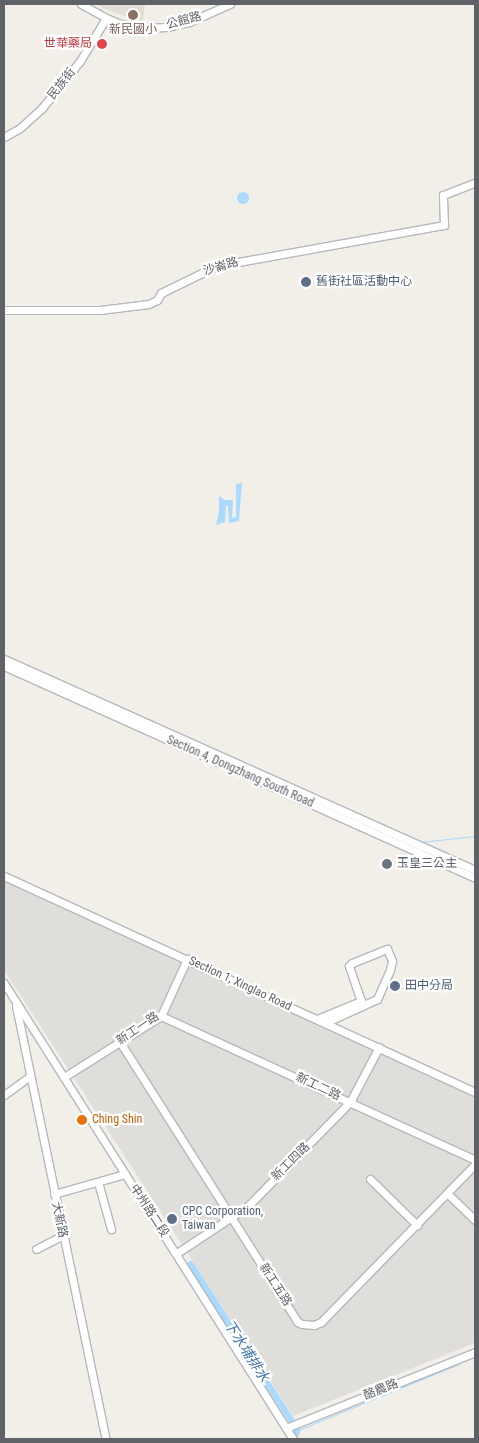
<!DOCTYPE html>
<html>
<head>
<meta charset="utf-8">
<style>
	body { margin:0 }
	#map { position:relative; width:479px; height:1443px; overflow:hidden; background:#f1efe8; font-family:"Roboto Condensed","Noto Sans TC",sans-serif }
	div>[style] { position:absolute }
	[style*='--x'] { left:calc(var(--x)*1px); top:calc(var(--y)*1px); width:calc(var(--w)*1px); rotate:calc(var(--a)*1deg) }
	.industrial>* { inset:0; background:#e0deda }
	.education>* { inset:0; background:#e1ded6 }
	.water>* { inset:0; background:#aadaff }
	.round { border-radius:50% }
	.stream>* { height:1px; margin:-0.5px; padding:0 0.5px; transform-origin:0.5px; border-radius:0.5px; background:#aadaff }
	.canal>* { height:5.5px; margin:-2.75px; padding:0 2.75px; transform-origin:2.75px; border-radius:2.75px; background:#aadaff }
	.roads { filter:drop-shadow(1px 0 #b5b8bc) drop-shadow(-1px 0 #b5b8bc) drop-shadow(0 1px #b5b8bc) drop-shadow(0 -1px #b5b8bc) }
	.minor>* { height:7px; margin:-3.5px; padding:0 3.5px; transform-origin:3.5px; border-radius:3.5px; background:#fff }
	.dots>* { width:14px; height:14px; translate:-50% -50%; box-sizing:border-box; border:2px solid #fff; border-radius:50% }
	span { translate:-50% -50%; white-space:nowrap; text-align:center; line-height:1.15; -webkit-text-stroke:4.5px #fff; paint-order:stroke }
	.street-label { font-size:12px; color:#5f6368 }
	.education-label { font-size:12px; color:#785e54 }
	.health-label { font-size:12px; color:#be3a42 }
	.right { translate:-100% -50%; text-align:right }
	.service-label { font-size:12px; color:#4e5e75 }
	.left { translate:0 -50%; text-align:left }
	.worship-label { font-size:12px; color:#5b616d }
	.food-label { font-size:12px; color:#c56008 }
	.water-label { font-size:14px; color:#4174aa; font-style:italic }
	.frame { position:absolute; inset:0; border:5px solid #5f6368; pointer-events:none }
</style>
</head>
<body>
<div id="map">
	<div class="industrial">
		<i style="clip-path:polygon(4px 878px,475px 1096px,475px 1343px,293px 1416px,4px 970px)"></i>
	</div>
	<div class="education">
		<i style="clip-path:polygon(94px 4px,145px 4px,143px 22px,115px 13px)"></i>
	</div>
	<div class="water">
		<i class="round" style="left:237px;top:192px;width:12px;height:12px"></i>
		<i style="clip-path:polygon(242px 483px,239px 521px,229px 523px,228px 506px,226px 505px,225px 522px,216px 525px,219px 512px,219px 496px,225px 500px,233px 500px,232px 518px,236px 517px,236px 484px)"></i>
	</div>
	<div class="stream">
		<i style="--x:421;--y:842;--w:54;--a:-6.3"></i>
		<i style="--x:298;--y:1430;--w:174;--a:-22.3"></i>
	</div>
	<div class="canal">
		<i style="--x:191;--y:1264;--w:197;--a:57.2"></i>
		<i style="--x:298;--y:1430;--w:9;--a:108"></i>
	</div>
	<div class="roads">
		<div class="minor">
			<i style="--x:81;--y:4;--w:29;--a:29"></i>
			<i style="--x:106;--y:18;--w:16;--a:22"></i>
			<i style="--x:121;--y:24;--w:25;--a:9"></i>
			<i style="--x:146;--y:28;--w:21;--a:-3"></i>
			<i style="--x:167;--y:27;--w:23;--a:-13"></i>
			<i style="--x:189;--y:22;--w:45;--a:-23.7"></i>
			<i style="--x:4;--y:137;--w:18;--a:-29"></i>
			<i style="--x:20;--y:128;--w:30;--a:-42"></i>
			<i style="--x:42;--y:108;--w:60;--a:-51"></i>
			<i style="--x:80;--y:61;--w:50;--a:-58.8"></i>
			<i style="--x:4;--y:310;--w:96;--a:0"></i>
			<i style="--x:100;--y:310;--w:49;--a:-7"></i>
			<i style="--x:149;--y:304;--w:9;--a:-27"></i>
			<i style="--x:157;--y:300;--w:8;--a:-60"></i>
			<i style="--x:161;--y:293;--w:61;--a:-26.1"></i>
			<i style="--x:216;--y:266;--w:232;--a:-10.2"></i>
			<i style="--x:444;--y:225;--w:30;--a:-92"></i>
			<i style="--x:443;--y:195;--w:34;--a:-21"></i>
			<i style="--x:4;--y:659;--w:516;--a:24.13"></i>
			<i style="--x:4;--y:666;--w:517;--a:24.23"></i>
			<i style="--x:4;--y:876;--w:518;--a:24.64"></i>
			<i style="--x:4;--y:983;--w:540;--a:57.63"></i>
			<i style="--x:16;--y:1006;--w:442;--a:78.3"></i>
			<i style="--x:161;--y:1016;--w:345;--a:24.6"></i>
			<i style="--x:317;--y:1019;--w:48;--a:-22.2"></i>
			<i style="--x:361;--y:1001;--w:37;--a:-109"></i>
			<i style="--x:349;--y:966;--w:4;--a:-45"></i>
			<i style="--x:352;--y:963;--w:38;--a:-22"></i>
			<i style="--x:387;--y:949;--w:13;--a:67"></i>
			<i style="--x:392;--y:961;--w:9;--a:103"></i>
			<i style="--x:390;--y:970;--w:32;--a:114"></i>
			<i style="--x:377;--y:999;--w:57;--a:155.2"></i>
			<i style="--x:120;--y:1042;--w:332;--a:57.6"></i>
			<i style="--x:298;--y:1322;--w:4;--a:27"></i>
			<i style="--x:302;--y:1324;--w:12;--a:5"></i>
			<i style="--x:314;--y:1325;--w:8;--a:-23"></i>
			<i style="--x:321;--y:1322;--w:221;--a:-45.7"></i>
			<i style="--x:64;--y:1077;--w:115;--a:-32.2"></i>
			<i style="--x:161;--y:1016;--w:63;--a:-65.5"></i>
			<i style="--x:4;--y:1095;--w:31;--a:-36"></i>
			<i style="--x:370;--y:1179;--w:66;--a:44.4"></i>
			<i style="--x:98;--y:1182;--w:49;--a:74.5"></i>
			<i style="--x:54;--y:1194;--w:74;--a:-15.7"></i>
			<i style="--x:448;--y:1194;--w:37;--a:44"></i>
			<i style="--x:36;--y:1249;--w:30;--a:-27"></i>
			<i style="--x:177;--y:1253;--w:85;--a:-33.5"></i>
			<i style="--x:248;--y:1206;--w:146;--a:-45.6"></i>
			<i style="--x:350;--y:1102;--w:62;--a:-62.2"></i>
			<i style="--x:286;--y:1428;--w:204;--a:-21.9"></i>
		</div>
	</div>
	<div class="dots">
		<i style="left:133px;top:15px;background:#8d6e63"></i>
		<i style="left:102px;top:44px;background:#e0444e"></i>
		<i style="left:306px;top:282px;background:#5c6f8a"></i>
		<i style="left:387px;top:864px;background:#6b7280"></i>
		<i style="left:395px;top:986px;background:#5c6f8a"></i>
		<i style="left:82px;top:1120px;background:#e8710a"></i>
		<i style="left:172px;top:1219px;background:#5c6f8a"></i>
	</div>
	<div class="street-label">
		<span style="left:184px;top:21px;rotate:-15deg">公館路</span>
		<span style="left:62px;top:84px;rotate:-52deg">民族街</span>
		<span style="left:221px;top:267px;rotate:-16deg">沙崙路</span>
		<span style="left:240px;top:772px;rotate:24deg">Section 4, Dongzhang South Road</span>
		<span style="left:240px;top:984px;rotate:25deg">Section 1, Xinglao Road</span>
		<span style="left:138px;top:1029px;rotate:-34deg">新工一路</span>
		<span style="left:318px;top:1087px;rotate:25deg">新工二路</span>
		<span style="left:291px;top:1162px;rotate:-45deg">新工四路</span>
		<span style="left:149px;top:1211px;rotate:57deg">中州路二段</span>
		<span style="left:59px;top:1220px;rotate:78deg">大新路</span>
		<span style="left:275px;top:1285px;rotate:57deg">新工五路</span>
		<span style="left:381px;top:1390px;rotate:-22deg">酪農路</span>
	</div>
	<div class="education-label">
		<span style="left:133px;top:30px">新民國小</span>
	</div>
	<div class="health-label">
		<span class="right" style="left:92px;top:44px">世華藥局</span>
	</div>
	<div class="service-label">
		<span class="left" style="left:316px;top:282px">舊街社區活動中心</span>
		<span class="left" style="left:405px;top:986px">田中分局</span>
		<span class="left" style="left:182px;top:1219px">CPC Corporation,<br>Taiwan</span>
	</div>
	<div class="worship-label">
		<span class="left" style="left:397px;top:864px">玉皇三公主</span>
	</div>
	<div class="food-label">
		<span class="left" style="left:92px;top:1120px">Ching Shin</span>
	</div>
	<div class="water-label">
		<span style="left:247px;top:1351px;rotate:57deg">下水埔排水</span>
	</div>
	<div class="frame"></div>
</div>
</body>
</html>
